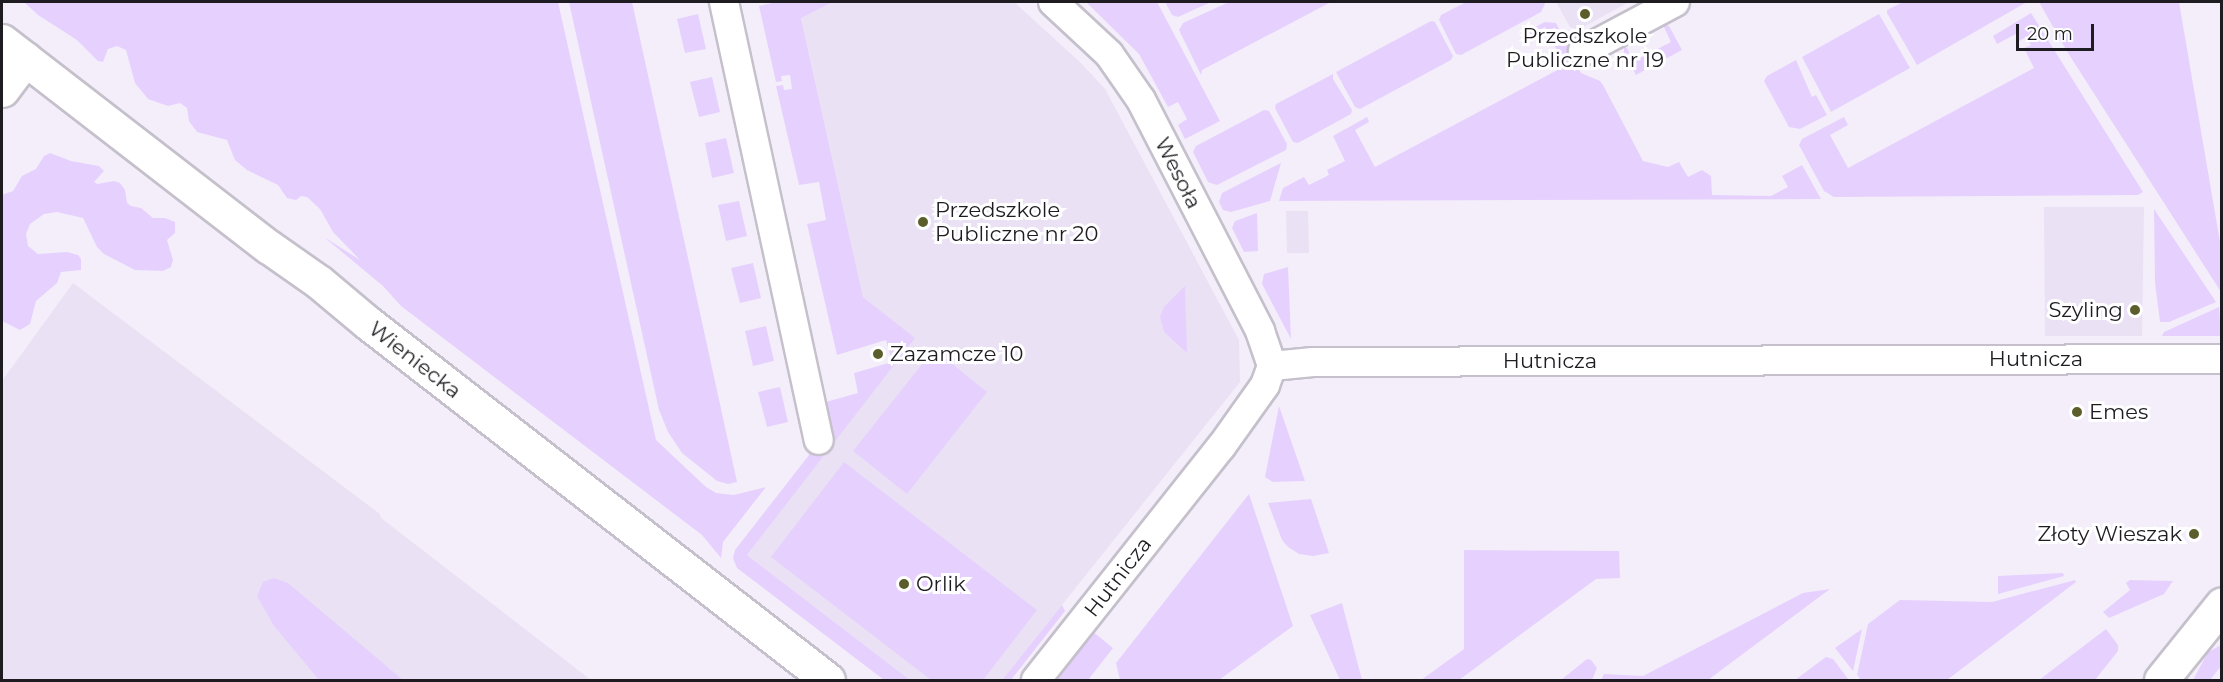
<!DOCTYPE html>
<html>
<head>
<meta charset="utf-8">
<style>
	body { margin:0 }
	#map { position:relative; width:2223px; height:682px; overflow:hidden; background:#f4eefa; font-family:Montserrat,sans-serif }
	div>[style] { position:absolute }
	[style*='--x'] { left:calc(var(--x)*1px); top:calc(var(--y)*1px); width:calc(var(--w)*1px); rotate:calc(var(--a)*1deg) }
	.built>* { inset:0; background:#eae1f4 }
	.green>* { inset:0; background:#e6d1fe }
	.roads { filter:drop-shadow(2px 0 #c5c0cb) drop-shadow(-2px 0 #c5c0cb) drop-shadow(0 2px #c5c0cb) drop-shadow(0 -2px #c5c0cb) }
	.minor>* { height:28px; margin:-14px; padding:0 14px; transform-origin:14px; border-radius:14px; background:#fff }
	.tertiary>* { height:33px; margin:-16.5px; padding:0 16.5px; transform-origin:16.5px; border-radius:16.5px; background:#fff }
	.dots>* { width:16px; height:16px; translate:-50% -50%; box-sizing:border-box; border:3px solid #fff; border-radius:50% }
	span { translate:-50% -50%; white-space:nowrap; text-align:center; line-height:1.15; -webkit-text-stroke:6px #fff; paint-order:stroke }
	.poi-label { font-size:21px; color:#1e1c20 }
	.left { translate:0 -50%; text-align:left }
	.right { translate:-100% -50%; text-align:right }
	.street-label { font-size:21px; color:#1e1c20 }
	.frame { position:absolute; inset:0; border:3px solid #1e1c20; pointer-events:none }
	.scale { position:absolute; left:2016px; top:24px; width:78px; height:27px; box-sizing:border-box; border:3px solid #1e1c20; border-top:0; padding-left:8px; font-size:18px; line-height:21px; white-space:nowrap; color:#1e1c20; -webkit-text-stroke:4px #fff; paint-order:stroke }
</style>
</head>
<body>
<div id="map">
	<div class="built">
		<i style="clip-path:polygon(833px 2px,1014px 2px,1081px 63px,1105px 89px,1239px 340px,1240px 382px,1002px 680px,910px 680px,747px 555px,914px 338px,863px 297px,801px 17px)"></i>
		<i style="clip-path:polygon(1556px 2px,1629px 2px,1578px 30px,1570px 27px)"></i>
		<i style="clip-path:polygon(2044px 207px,2144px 207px,2142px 336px,2045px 336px)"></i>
		<i style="clip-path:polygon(1286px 211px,1308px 211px,1309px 253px,1287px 253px)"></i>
		<i style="clip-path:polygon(73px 283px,380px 514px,381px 518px,591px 680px,2px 680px,2px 381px)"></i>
	</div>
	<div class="green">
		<i style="clip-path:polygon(24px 2px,558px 2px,656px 440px,706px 487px,716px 493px,734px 495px,766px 487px,723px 542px,721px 558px,702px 535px,401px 306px,383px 286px,324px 237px,360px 260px,333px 232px,320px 209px,307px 197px,301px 196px,296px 200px,287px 198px,278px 185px,247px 170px,235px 160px,227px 140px,197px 132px,189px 121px,187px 108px,180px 103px,168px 106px,148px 99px,135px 83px,126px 50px,117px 46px,108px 49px,103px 62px,98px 61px,77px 40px,38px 15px)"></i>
		<i style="clip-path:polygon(569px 2px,632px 2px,737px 482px,728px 484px,717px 481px,682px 453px,668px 432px,659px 410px)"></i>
		<i style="clip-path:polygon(777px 2px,833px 2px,801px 18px,863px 297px,915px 338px,747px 555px,910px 680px,884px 680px,737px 568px,733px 558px,735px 550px,809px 455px,807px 443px,822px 403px,858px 393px,854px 373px,892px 362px,886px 340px,837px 355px,807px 224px,826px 220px,819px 182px,799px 185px,776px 86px,783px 85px,784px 90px,792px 89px,790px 75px,781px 76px,782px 81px,776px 82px,759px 6px)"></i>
		<i style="clip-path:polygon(1086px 2px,1157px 2px,1220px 121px,1185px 139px,1178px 125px,1187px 119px,1178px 102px,1168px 107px,1139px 54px)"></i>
		<i style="clip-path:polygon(1165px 2px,1211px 2px,1178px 17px,1172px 15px)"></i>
		<i style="clip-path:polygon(1229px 2px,1331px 2px,1202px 70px,1201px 75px,1179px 30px,1183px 23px)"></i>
		<i style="clip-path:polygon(1466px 2px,1543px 2px,1545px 4px,1541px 12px,1461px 55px,1456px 54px,1439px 20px,1441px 15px)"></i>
		<i style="clip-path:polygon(1903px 2px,2027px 2px,1917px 65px,1887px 13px,1887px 10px)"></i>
		<i style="clip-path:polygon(2039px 2px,2179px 2px,2221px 248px,2221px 292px,2068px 53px)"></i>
		<i style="clip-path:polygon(2031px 13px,2143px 192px,2138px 195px,1834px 197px,1824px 191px,1799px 145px,1802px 139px,1844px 117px,1848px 125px,1830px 135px,1848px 168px,2034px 68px,2024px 48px,2031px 45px,2026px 37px,2019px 41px,2016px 34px,1997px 44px,1993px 36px)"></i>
		<i style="clip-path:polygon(698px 14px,706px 49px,685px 53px,677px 19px)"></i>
		<i style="clip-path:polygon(1879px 14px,1910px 68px,1831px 112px,1802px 57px)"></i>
		<i style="clip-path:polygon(1431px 21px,1435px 22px,1453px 56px,1451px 60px,1360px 109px,1355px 107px,1336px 72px)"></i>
		<i style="clip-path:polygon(1545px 22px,1556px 23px,1581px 73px,1600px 81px,1603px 85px,1643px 161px,1668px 167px,1679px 162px,1688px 177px,1702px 170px,1711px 176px,1712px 195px,1771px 196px,1788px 187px,1782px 176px,1802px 165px,1821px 199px,1279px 201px,1283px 188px,1304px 177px,1309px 185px,1329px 175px,1327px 170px,1345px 161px,1333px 136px,1367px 117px,1369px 122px,1355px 130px,1375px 167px,1565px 66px,1545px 27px,1526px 37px,1523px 33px)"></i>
		<i style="clip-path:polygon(1662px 23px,1669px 26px,1682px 50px,1636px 75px,1624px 52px,1624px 43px,1634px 61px,1671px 42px)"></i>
		<i style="clip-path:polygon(1796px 60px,1812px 97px,1816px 95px,1827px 115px,1800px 129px,1789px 127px,1764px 81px,1767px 76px)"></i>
		<i style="clip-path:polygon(1333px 74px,1333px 79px,1352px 110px,1351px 114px,1298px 143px,1293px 142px,1275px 108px,1276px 104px)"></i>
		<i style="clip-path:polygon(712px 77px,720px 112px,699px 117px,690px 82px)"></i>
		<i style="clip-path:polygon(1264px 110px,1269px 111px,1287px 144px,1286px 150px,1217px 185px,1208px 182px,1193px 152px,1196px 146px)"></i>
		<i style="clip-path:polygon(726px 138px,734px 173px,712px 178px,705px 143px)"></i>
		<i style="clip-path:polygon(50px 153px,71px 161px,99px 166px,104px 171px,94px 182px,97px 184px,114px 181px,120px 183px,125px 190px,127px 203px,131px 206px,141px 208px,153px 218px,165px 218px,175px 222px,175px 233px,167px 240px,173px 260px,171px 267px,163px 271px,135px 270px,104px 254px,97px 247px,83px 218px,57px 212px,44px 214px,30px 224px,26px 234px,28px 246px,38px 254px,67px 252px,78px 255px,81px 259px,81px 270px,61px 272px,57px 283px,36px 301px,30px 324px,20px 330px,2px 321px,2px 195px,13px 191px,22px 176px,36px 169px,44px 156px)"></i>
		<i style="clip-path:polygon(1281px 163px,1270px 201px,1231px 212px,1223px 210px,1219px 202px,1222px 193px)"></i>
		<i style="clip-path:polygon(739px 201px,747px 236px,726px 241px,718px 205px)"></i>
		<i style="clip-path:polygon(2154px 209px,2216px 302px,2169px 322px,2160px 322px,2155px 283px)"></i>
		<i style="clip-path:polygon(1257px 213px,1258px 251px,1244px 252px,1232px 228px,1235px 221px)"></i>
		<i style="clip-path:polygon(753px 263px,761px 298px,740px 303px,731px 268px)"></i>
		<i style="clip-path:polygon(1288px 267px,1291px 339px,1262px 284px,1264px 274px)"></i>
		<i style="clip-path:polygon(1185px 286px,1187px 353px,1164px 332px,1160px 317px,1164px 307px)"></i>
		<i style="clip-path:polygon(2219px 307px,2221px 336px,2162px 336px,2164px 332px)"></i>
		<i style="clip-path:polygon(766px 326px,774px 361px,753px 366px,745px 331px)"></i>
		<i style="clip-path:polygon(934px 349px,987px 392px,907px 494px,853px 451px)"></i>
		<i style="clip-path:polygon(780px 387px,788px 422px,767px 427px,758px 392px)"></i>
		<i style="clip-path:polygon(1279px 406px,1305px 481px,1273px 482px,1265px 477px)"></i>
		<i style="clip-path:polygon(844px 462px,1037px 610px,983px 680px,931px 680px,771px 557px)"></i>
		<i style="clip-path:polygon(1249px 494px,1293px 626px,1219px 680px,1120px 680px,1116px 663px)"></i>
		<i style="clip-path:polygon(1311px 499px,1329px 553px,1313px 556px,1299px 554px,1288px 547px,1282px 540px,1268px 503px)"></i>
		<i style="clip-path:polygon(1464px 550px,1619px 551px,1620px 578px,1596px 579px,1459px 680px,1421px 680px,1464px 649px)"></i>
		<i style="clip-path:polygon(2063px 573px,2064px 576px,1998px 594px,1998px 576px)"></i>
		<i style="clip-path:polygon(274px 578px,288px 583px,403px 680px,319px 680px,274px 626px,257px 596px,263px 582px)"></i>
		<i style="clip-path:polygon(2075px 580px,2076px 582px,1947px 680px,1861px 680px,1857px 675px,1868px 624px,1900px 600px,1992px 602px)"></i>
		<i style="clip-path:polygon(2130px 580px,2173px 581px,2164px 594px,2109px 618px,2103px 612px,2130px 590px,2126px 583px)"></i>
		<i style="clip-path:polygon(1830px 589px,1708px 680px,1601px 680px,1604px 674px,1643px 676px,1803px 593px)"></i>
		<i style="clip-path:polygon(1342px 603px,1362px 680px,1340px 680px,1310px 615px)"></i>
		<i style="clip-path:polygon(1062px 605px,1065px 611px,1011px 680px,1002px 680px)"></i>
		<i style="clip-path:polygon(1862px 629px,1853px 671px,1835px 648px)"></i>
		<i style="clip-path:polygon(2106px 629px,2118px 645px,2118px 651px,2095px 680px,2039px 680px)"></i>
		<i style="clip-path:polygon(1092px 631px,1113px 648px,1088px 680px,1053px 680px)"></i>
		<i style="clip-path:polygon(2221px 645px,2221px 666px,2210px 680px,2193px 680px,2208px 652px)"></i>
		<i style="clip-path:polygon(1826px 657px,1833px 659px,1849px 680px,1795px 680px)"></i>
		<i style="clip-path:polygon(1587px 659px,1591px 660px,1597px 668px,1592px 680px,1561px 680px)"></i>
	</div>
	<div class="roads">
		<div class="minor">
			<i style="--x:724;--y:2;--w:448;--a:77.8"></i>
			<i style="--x:1053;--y:2;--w:76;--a:42.9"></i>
			<i style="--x:1109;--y:54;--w:56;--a:55.2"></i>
			<i style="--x:1141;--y:100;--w:260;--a:62.7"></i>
			<i style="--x:1260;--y:331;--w:37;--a:71"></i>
			<i style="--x:1583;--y:51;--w:104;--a:-28"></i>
			<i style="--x:1036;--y:680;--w:298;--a:-51.6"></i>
			<i style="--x:1221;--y:447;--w:76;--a:-54.6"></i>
			<i style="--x:1265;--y:385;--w:20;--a:-70"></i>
			<i style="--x:1272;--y:366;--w:41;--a:-5.6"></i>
			<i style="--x:1313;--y:362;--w:909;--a:-0.19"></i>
		</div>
		<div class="tertiary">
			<i style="--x:2;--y:41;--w:337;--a:37.7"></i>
			<i style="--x:269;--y:247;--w:61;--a:35"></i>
			<i style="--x:319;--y:282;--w:64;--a:39.9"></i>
			<i style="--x:368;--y:323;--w:582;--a:37.81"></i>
			<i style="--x:2;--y:90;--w:39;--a:-53"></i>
			<i style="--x:2161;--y:680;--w:97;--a:-51.2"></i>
		</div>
	</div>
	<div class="dots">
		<i style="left:1585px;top:14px;background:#5b5e2b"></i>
		<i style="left:923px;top:222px;background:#5b5e2b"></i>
		<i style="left:2135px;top:310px;background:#5b5e2b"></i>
		<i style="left:878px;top:354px;background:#5b5e2b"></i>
		<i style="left:2077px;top:412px;background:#5b5e2b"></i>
		<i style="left:2194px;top:534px;background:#5b5e2b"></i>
		<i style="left:904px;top:584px;background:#5b5e2b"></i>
	</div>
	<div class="poi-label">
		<span style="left:1585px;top:48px">Przedszkole<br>Publiczne nr 19</span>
		<span class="left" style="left:935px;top:222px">Przedszkole<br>Publiczne nr 20</span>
		<span class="right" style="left:2123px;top:310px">Szyling</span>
		<span class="left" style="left:890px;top:354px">Zazamcze 10</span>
		<span class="left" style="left:2089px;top:412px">Emes</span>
		<span class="right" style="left:2182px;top:534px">Złoty Wieszak</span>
		<span class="left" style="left:916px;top:584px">Orlik</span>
	</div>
	<div class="street-label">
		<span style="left:1178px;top:173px;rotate:63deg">Wesoła</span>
		<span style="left:2036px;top:359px">Hutnicza</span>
		<span style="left:415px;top:360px;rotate:38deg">Wieniecka</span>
		<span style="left:1550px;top:361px">Hutnicza</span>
		<span style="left:1118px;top:577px;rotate:-52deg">Hutnicza</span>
	</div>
	<div class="frame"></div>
	<div class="scale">20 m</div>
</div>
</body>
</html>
